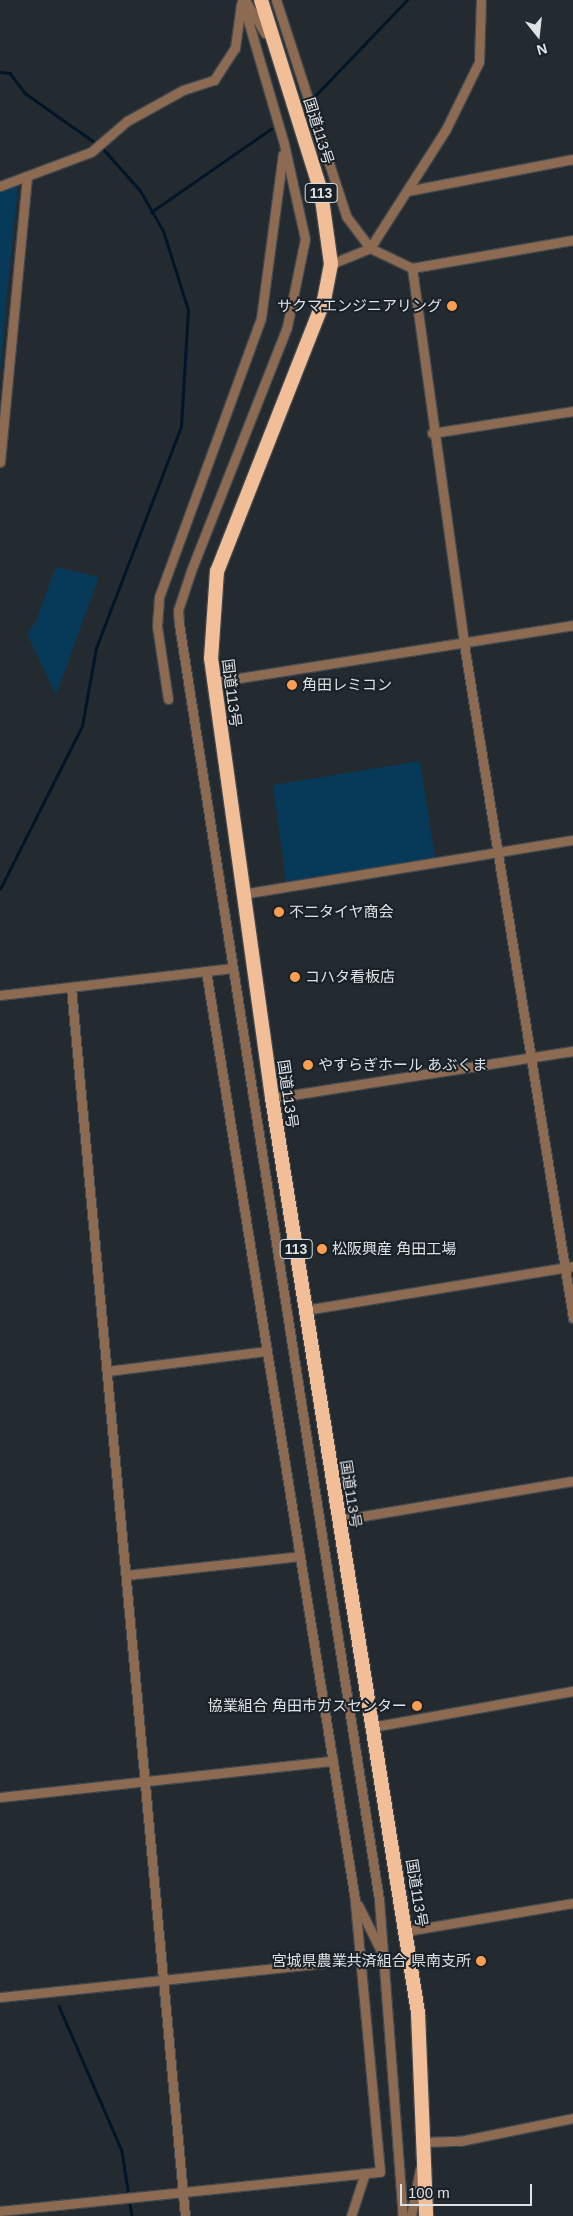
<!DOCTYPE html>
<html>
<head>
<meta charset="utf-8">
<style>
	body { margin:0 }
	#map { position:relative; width:573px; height:2216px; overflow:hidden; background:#232b31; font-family:Arial,"Noto Sans JP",sans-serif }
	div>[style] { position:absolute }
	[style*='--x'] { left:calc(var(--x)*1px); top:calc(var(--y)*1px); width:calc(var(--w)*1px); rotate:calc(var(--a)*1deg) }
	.green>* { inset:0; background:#073a59 }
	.stream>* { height:2.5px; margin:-1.25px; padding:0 1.25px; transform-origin:1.25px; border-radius:1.25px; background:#001527 }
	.roads { filter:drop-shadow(1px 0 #41484e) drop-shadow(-1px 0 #41484e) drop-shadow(0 1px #41484e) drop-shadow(0 -1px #41484e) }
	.minor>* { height:9px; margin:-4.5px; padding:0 4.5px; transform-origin:4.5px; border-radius:4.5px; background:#8d6a52 }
	.trunk>* { height:14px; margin:-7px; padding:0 7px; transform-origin:7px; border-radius:7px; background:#f2be97 }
	.dots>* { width:14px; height:14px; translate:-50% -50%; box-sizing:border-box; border:2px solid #192127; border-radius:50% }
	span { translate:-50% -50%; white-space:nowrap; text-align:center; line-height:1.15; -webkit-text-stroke:4px #192127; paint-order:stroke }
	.shield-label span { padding:1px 4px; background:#192127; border:1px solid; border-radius:4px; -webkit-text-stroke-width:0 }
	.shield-label { font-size:14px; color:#dde2e6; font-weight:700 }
	.street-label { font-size:15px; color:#dde2e6 }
	.poi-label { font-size:15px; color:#dde2e6 }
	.right { translate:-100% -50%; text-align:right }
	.left { translate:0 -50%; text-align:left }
	.north { position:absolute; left:513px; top:10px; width:50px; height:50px; -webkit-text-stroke:4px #192127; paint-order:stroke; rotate:164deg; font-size:14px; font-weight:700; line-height:20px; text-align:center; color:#dde2e6 }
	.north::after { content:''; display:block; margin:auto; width:18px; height:22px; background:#dde2e6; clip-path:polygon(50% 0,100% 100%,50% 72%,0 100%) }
	.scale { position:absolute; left:400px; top:2184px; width:132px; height:22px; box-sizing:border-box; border:2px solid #dde2e6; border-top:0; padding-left:6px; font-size:15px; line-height:18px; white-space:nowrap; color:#dde2e6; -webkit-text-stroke:4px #192127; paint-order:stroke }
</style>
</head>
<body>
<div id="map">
	<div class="green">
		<i style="clip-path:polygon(18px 186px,6px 302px,0 373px,0 192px)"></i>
		<i style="clip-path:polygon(56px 567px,99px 577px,56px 695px,27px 634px,36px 621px)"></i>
		<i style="clip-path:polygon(420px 761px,435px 858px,286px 882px,273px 785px)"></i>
	</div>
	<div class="stream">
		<i style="--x:0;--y:72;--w:10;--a:6"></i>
		<i style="--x:10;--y:73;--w:25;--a:53"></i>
		<i style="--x:25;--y:93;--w:88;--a:35.3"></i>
		<i style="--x:311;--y:100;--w:139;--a:-46.2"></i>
		<i style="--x:151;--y:212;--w:146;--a:-34.7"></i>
		<i style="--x:0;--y:889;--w:182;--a:-63.3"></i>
		<i style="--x:82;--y:726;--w:79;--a:-79.8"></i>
		<i style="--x:96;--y:648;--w:237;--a:-69"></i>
		<i style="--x:181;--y:427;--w:117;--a:-86.6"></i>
		<i style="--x:188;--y:310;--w:83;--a:-107.6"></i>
		<i style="--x:163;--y:231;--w:46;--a:-119.9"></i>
		<i style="--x:140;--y:191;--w:59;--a:-131.6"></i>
		<i style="--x:59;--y:2006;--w:158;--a:66.5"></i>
		<i style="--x:122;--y:2151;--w:66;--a:81.3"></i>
	</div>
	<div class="roads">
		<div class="minor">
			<i style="--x:242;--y:0;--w:150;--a:73.7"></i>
			<i style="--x:284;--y:144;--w:97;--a:77.5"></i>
			<i style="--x:305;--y:239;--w:90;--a:101.6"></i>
			<i style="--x:287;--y:327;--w:262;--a:111.5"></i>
			<i style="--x:191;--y:571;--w:41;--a:108.4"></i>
			<i style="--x:178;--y:610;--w:14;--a:86"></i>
			<i style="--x:179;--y:624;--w:1292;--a:81.09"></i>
			<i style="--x:379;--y:1900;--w:317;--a:85.7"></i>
			<i style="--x:245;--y:0;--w:39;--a:59"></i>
			<i style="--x:265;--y:33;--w:6;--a:0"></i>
			<i style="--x:276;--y:0;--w:227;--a:72"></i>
			<i style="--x:346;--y:216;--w:40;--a:53"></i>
			<i style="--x:370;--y:248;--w:47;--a:25.5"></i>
			<i style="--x:412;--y:268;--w:163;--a:-9.9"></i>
			<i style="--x:0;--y:186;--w:97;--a:-20.5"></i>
			<i style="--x:91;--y:152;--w:48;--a:-40.7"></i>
			<i style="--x:127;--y:121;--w:64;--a:-29"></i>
			<i style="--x:183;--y:90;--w:33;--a:-18"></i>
			<i style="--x:214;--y:80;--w:38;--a:-57"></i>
			<i style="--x:235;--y:48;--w:44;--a:-82.2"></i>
			<i style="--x:407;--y:191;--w:169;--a:-10.9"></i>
			<i style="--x:331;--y:264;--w:42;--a:-22.3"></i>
			<i style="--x:370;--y:248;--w:141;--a:-57.4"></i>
			<i style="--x:446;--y:129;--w:75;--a:-63.8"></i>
			<i style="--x:479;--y:62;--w:62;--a:-88.2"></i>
			<i style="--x:412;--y:268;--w:380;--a:82.1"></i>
			<i style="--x:464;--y:644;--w:683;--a:80.81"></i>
			<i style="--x:432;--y:433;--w:143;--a:-8.9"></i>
			<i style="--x:0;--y:462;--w:287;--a:-84.6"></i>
			<i style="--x:214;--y:682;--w:363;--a:-9"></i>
			<i style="--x:168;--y:699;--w:74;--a:-98.6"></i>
			<i style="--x:157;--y:626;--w:29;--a:-86"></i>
			<i style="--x:159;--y:597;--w:297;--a:-69.9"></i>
			<i style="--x:261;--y:318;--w:165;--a:-82.4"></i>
			<i style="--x:242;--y:894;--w:335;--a:-9.3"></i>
			<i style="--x:71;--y:987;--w:1234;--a:84.7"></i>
			<i style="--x:0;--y:995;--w:234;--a:-6.6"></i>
			<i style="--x:272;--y:1098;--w:305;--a:-8.9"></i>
			<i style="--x:305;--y:1310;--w:272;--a:-9.3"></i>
			<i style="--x:108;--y:1371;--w:160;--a:-7.2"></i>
			<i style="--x:339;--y:1520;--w:237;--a:-9.5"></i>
			<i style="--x:126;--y:1575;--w:175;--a:-6.2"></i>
			<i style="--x:372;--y:1727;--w:204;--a:-10.2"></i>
			<i style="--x:0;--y:1797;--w:335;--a:-6.2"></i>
			<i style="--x:358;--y:1905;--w:49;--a:63.4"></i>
			<i style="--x:406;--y:1931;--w:169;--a:-9.5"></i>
			<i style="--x:0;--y:1997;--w:362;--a:-6"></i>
			<i style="--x:424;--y:2142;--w:36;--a:-2"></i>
			<i style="--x:460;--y:2141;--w:115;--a:-11.5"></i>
			<i style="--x:0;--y:2211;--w:382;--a:-5.9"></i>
			<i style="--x:380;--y:2172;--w:273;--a:-95.3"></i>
			<i style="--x:355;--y:1900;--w:941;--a:-99.11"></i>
			<i style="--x:351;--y:2216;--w:45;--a:-72"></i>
			<i style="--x:411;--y:2216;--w:48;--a:-79.2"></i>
		</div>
		<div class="trunk">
			<i style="--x:261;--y:0;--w:201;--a:72.6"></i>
			<i style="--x:321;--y:192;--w:73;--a:82.1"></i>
			<i style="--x:331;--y:264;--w:37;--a:101"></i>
			<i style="--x:324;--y:300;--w:291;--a:111.5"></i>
			<i style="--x:217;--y:571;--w:87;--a:93.9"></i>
			<i style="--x:211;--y:658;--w:444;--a:82.1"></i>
			<i style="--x:272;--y:1098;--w:927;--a:80.93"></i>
			<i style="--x:418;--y:2013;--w:203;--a:87.7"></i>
		</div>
	</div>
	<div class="dots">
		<i style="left:452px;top:306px;background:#fc9e52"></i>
		<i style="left:292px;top:685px;background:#fc9e52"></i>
		<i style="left:279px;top:912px;background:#fc9e52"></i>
		<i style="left:295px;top:977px;background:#fc9e52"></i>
		<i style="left:308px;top:1065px;background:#fc9e52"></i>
		<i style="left:322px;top:1249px;background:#fc9e52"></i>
		<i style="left:417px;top:1706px;background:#fc9e52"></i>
		<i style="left:481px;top:1961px;background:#fc9e52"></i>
	</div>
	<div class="shield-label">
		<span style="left:321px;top:193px">113</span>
		<span style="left:296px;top:1249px">113</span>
	</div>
	<div class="street-label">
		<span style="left:319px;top:131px;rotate:73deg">国道113号</span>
		<span style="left:232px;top:693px;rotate:83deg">国道113号</span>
		<span style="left:288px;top:1094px;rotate:82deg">国道113号</span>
		<span style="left:351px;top:1494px;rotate:81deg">国道113号</span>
		<span style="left:417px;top:1893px;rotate:81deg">国道113号</span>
	</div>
	<div class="poi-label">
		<span class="right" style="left:442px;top:306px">サクマエンジニアリング</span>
		<span class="left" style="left:302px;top:685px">角田レミコン</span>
		<span class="left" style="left:289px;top:912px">不二タイヤ商会</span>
		<span class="left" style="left:305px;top:977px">コハタ看板店</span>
		<span class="left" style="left:318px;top:1065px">やすらぎホール あぶくま</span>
		<span class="left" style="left:332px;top:1249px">松阪興産 角田工場</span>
		<span class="right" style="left:407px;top:1706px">協業組合 角田市ガスセンター</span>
		<span class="right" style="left:471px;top:1961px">宮城県農業共済組合 県南支所</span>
	</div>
	<div class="north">N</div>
	<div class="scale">100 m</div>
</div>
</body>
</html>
